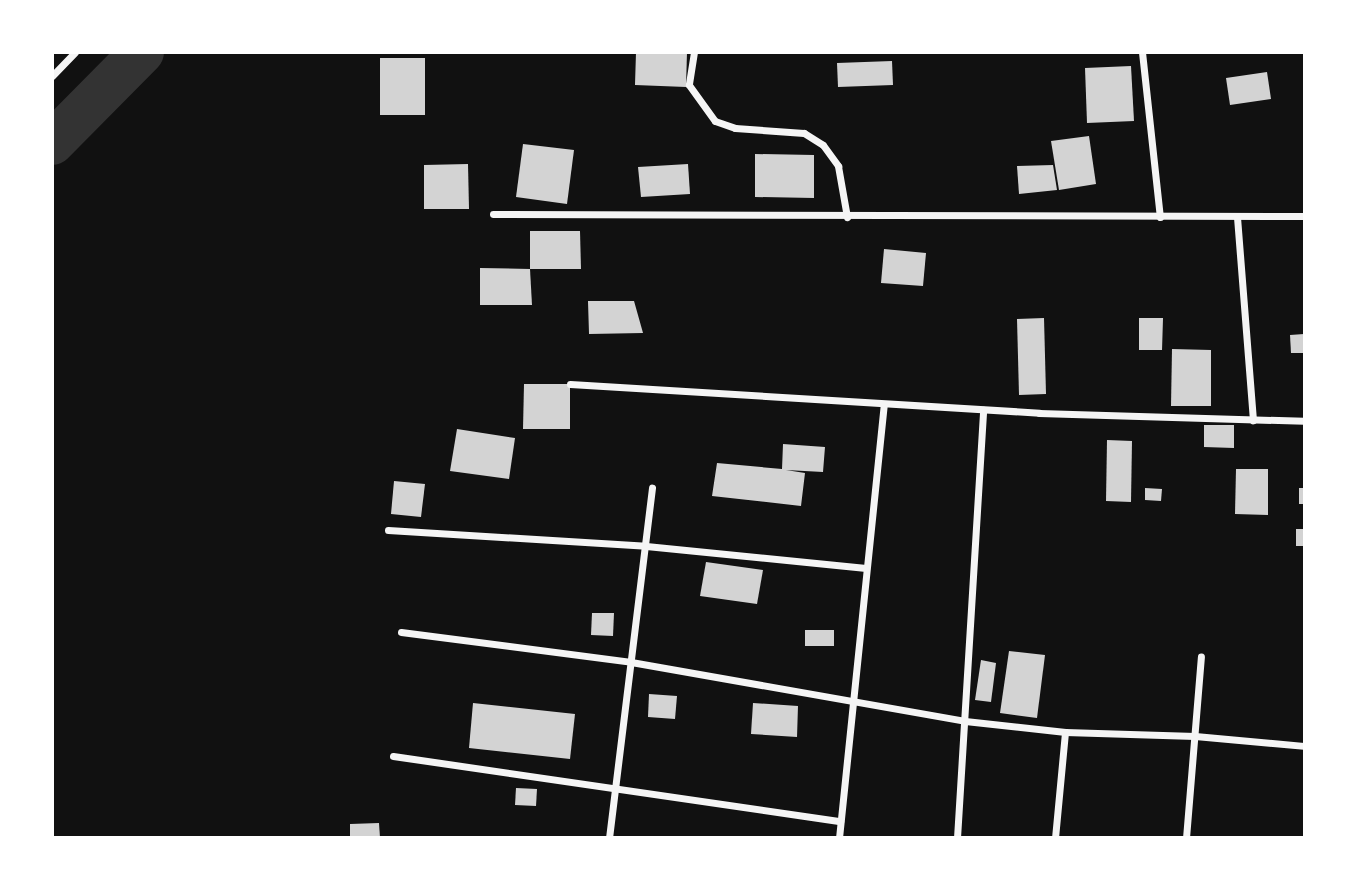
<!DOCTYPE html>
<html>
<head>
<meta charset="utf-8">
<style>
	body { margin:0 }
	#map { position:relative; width:1357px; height:890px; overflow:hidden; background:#111; font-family:"Public Sans",sans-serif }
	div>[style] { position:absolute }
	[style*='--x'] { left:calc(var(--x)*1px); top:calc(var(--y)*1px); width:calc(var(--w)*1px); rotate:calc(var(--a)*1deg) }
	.river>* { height:44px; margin:-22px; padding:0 22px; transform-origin:22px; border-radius:22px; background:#333 }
	.building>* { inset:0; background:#d3d3d3 }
	.minor>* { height:7px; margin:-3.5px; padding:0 3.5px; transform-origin:3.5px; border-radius:3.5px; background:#f5f5f5 }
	span { translate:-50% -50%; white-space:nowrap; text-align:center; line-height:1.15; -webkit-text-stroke:5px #fff; paint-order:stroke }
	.frame { position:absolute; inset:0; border:54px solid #fff; pointer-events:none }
</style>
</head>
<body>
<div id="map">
	<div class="river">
		<i style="--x:52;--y:143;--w:128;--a:-45.3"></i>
	</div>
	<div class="building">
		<i style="clip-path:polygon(636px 52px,687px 52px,686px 87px,635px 85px)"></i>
		<i style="clip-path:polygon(380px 58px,425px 58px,425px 115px,380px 115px)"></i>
		<i style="clip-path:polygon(892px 61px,893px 85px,838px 87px,837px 63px)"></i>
		<i style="clip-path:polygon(1131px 66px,1134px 121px,1087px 123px,1085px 68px)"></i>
		<i style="clip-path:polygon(1267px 72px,1271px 99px,1230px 105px,1226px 78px)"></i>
		<i style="clip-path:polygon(1089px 136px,1096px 184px,1059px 190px,1051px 141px)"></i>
		<i style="clip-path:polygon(523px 144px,574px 150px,567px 204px,516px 197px)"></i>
		<i style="clip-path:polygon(755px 154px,814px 155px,814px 198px,755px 197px)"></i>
		<i style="clip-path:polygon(468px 164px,469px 209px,424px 209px,424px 165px)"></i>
		<i style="clip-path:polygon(688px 164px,690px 194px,641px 197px,638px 167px)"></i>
		<i style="clip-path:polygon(1053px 165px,1057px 190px,1019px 194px,1017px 166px)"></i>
		<i style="clip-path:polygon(530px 231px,580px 231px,581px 269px,530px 269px)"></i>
		<i style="clip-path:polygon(884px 249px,926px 253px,923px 286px,881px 283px)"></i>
		<i style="clip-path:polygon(480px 268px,530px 269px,532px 305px,480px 305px)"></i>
		<i style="clip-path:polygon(588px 301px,634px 301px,643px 333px,589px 334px)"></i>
		<i style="clip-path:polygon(1044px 318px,1046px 394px,1019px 395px,1017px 319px)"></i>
		<i style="clip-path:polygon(1139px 318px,1163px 318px,1162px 350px,1139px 350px)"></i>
		<i style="clip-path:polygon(1304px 334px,1304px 353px,1291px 353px,1290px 335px)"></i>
		<i style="clip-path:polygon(1172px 349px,1211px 350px,1211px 406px,1171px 406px)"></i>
		<i style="clip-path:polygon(524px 384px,570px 384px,570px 429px,523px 429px)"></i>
		<i style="clip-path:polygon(1204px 425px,1234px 425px,1234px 448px,1204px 447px)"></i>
		<i style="clip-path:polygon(457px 429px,515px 438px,509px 479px,450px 471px)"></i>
		<i style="clip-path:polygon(1107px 440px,1132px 441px,1131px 502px,1106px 501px)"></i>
		<i style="clip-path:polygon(783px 444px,825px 447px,823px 472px,786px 470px,805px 473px,801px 506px,712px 496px,717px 463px,782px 469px)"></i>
		<i style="clip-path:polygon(1236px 469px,1268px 469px,1268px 515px,1235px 514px)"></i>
		<i style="clip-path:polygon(394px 481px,425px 484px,421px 517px,391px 514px)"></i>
		<i style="clip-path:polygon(1145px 488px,1162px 489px,1161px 501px,1145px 500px)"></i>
		<i style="clip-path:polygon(1299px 488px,1304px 488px,1304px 504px,1299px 504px)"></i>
		<i style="clip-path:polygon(1296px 529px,1304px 529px,1304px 546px,1296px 546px)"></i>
		<i style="clip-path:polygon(706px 562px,763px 570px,757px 604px,700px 596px)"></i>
		<i style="clip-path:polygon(592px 613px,614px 613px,613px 636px,591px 635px)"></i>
		<i style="clip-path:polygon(805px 630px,834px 630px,834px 646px,805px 646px)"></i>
		<i style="clip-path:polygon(1009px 651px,1045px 655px,1037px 718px,1000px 713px)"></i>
		<i style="clip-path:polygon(981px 660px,996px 663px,991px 702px,975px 700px)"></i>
		<i style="clip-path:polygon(649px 694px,677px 696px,675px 719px,648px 717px)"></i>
		<i style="clip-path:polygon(473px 703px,575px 714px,570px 759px,469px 748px)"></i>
		<i style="clip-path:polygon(753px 703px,798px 706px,797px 737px,751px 734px)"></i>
		<i style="clip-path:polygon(516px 788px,537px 789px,536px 806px,515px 805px)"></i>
		<i style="clip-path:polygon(379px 823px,380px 838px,350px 838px,350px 824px)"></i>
	</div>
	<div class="minor">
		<i style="--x:694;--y:52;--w:33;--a:99"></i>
		<i style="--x:689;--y:85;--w:44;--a:54.2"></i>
		<i style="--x:715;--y:121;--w:21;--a:19"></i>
		<i style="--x:735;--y:128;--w:69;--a:4.1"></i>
		<i style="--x:804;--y:133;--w:22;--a:32"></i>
		<i style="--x:823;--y:145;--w:26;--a:54"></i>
		<i style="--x:838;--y:166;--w:52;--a:80"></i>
		<i style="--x:1142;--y:52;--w:166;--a:83.8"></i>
		<i style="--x:52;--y:76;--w:33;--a:-46"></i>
		<i style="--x:493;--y:214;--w:811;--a:0.14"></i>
		<i style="--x:1237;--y:217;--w:204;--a:85.5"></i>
		<i style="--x:570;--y:384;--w:470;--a:3.5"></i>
		<i style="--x:1039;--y:413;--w:265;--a:1.7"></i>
		<i style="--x:388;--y:530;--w:258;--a:3.5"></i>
		<i style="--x:646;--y:546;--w:221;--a:5.7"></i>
		<i style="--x:401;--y:632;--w:232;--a:7.4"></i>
		<i style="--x:631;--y:662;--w:339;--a:10"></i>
		<i style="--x:965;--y:721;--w:101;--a:6.3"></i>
		<i style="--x:1065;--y:732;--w:130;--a:1.8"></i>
		<i style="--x:1195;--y:736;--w:109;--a:5.2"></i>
		<i style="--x:393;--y:756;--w:452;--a:8.3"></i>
		<i style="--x:609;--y:838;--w:353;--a:-83"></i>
		<i style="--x:839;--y:838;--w:435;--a:-84.1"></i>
		<i style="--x:957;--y:838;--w:429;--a:-86.5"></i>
		<i style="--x:1055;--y:838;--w:106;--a:-84.6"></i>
		<i style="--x:1186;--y:838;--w:182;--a:-85.3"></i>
	</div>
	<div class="frame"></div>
</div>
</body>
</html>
